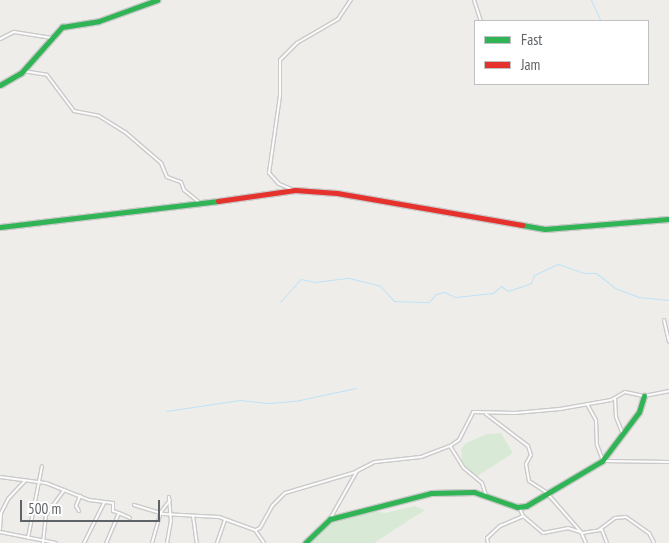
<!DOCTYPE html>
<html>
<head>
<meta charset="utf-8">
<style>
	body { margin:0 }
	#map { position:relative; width:669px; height:543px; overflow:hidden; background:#efede9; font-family:"PT Sans Narrow",sans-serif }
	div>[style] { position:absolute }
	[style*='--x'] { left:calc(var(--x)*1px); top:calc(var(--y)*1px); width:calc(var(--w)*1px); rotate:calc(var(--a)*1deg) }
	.green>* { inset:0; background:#d8ead5 }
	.stream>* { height:1px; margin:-0.5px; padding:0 0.5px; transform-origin:0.5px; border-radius:0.5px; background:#bee2f8 }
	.roads { filter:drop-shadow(1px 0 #cacaca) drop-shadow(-1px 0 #cacaca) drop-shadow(0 1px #cacaca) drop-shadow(0 -1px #cacaca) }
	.street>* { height:2px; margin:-1px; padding:0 1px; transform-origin:1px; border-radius:1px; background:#fdfcfc }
	.fast>* { height:5px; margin:-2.5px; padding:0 2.5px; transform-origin:2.5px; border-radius:2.5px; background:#30b455 }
	.jam>* { height:5px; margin:-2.5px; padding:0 2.5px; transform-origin:2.5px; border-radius:2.5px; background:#e5322d }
	span { translate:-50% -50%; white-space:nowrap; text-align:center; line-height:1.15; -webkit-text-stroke:4px #fff; paint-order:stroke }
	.legend { position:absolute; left:474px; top:20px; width:175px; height:65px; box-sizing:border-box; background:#fff; border:1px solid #bfc1c2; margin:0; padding:6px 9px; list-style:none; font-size:15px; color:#5e6367 }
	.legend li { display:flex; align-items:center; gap:10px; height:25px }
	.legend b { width:25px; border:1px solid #bfc1c2 }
	.scale { position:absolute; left:20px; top:500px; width:140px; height:22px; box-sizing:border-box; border:2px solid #5e6367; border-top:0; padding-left:6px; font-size:15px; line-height:18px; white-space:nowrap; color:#5e6367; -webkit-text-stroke:4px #fff; paint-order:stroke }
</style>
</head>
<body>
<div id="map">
	<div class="green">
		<i style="clip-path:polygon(501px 433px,513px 453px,476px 477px,462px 462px,461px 449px,466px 443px,487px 434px)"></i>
		<i style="clip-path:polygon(415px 506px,425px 510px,374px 543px,305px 543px,304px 539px,338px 518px,366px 510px,385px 513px)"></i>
	</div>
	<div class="stream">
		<i style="--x:591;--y:0;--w:23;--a:65"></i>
		<i style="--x:280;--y:302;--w:31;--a:-48"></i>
		<i style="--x:301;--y:279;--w:14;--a:12"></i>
		<i style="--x:315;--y:282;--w:34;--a:-7"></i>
		<i style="--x:349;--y:278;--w:32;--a:14"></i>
		<i style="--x:380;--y:286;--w:21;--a:47"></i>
		<i style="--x:394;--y:301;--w:35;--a:2"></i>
		<i style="--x:429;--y:302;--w:11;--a:-49"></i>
		<i style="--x:436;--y:294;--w:8;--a:-14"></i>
		<i style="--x:444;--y:292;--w:12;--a:24"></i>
		<i style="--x:455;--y:297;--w:38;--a:-6"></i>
		<i style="--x:493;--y:293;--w:11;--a:-41"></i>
		<i style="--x:501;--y:286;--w:9;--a:36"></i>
		<i style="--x:508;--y:291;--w:24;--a:-19"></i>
		<i style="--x:531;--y:283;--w:9;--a:-69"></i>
		<i style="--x:534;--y:275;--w:26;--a:-25"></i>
		<i style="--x:558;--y:264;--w:28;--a:19"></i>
		<i style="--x:584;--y:273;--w:12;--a:0"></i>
		<i style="--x:596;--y:273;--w:24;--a:38"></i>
		<i style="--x:615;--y:288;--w:26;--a:21"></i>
		<i style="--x:639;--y:297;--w:30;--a:6"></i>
		<i style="--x:166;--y:411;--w:75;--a:-8.5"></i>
		<i style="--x:240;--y:400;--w:30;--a:6"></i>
		<i style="--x:270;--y:403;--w:25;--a:-5"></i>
		<i style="--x:295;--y:401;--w:62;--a:-12"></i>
	</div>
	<div class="roads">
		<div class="street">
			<i style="--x:474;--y:0;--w:22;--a:72"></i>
			<i style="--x:0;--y:39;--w:16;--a:-27"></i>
			<i style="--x:14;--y:32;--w:37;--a:9"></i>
			<i style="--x:23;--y:71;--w:24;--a:9"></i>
			<i style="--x:47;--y:75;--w:45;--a:53.1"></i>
			<i style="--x:74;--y:111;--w:25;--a:11"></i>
			<i style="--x:99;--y:116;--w:31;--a:32"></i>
			<i style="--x:125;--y:132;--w:48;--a:40.7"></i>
			<i style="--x:161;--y:163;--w:15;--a:67"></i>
			<i style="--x:167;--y:177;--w:15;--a:20"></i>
			<i style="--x:181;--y:182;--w:9;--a:69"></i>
			<i style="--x:184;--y:190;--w:21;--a:39"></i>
			<i style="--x:291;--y:189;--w:13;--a:-157"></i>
			<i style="--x:279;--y:184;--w:15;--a:-132"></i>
			<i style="--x:269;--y:173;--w:78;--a:-81.9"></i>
			<i style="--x:280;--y:96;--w:36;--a:-90"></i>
			<i style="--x:280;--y:60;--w:24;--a:-45"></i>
			<i style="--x:297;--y:43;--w:48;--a:-30.3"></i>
			<i style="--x:338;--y:19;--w:23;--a:-56"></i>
			<i style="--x:664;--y:320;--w:22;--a:77"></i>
			<i style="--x:615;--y:398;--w:19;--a:87"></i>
			<i style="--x:616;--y:417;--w:16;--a:68"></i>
			<i style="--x:587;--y:404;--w:18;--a:61"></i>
			<i style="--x:596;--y:420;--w:25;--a:88"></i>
			<i style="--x:597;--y:445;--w:14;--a:69"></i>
			<i style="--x:486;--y:414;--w:53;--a:37.3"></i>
			<i style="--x:528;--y:446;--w:9;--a:72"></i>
			<i style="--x:531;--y:455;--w:10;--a:119"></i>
			<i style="--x:526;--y:464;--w:17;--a:80"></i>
			<i style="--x:529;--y:481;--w:20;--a:33"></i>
			<i style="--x:546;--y:492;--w:53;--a:48.8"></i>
			<i style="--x:581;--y:532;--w:12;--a:66"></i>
			<i style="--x:450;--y:446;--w:26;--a:58"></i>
			<i style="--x:464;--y:468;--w:23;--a:40"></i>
			<i style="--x:482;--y:483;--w:13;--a:72"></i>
			<i style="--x:604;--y:461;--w:65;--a:0.9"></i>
			<i style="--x:0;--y:477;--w:46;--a:7.4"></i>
			<i style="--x:46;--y:483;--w:46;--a:21.6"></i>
			<i style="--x:89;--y:500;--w:24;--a:7"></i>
			<i style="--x:113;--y:503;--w:8;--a:90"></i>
			<i style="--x:113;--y:511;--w:6;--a:18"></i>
			<i style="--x:119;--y:513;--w:33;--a:113"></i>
			<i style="--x:134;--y:505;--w:30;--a:17"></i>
			<i style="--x:163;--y:514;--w:56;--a:3.1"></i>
			<i style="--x:219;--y:517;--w:38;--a:20"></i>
			<i style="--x:255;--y:530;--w:16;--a:55"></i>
			<i style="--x:519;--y:507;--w:10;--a:66"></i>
			<i style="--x:523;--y:516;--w:26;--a:40"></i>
			<i style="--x:543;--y:533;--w:25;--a:-11"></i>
			<i style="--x:568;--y:528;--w:13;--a:18"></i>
			<i style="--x:79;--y:511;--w:6;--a:-121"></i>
			<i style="--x:76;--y:506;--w:11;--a:-68"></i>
			<i style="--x:119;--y:513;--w:12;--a:24"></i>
			<i style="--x:193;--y:516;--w:27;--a:82"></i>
			<i style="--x:330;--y:519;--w:55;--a:-60.6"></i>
			<i style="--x:357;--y:471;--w:20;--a:-27"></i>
			<i style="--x:375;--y:462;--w:46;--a:-6.2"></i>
			<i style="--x:421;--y:457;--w:31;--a:-21"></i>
			<i style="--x:450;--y:446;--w:11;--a:-34"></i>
			<i style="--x:459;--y:440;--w:31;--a:-63"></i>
			<i style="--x:473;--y:412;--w:42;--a:1.4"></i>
			<i style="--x:515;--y:413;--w:45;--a:-5.1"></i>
			<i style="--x:560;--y:409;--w:52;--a:-10"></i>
			<i style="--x:611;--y:400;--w:16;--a:-30"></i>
			<i style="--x:625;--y:392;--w:19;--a:12"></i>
			<i style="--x:644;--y:396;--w:25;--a:-11"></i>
			<i style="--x:0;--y:529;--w:16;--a:-86"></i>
			<i style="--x:1;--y:513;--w:16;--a:-63"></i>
			<i style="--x:8;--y:499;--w:25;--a:-47"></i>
			<i style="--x:256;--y:530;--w:4;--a:-27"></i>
			<i style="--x:260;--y:528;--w:25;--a:-61"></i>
			<i style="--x:272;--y:506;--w:18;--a:-45"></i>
			<i style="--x:285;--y:493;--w:74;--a:-16.5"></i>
			<i style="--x:599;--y:530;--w:20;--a:-37"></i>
			<i style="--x:615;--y:518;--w:11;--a:-5"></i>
			<i style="--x:626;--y:517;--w:28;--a:35"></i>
			<i style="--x:649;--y:533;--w:11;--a:63"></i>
			<i style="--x:0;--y:532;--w:57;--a:11.1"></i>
			<i style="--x:582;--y:533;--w:20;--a:-9"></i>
			<i style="--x:602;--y:530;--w:14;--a:69"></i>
			<i style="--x:28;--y:538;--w:73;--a:-79"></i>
			<i style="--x:43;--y:543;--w:28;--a:-84"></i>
			<i style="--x:46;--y:515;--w:31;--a:-54"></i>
			<i style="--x:84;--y:543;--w:45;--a:-63.4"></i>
			<i style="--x:152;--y:543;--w:32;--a:-74"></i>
			<i style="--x:161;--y:512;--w:15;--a:-53"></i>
			<i style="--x:167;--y:543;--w:22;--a:-80"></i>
			<i style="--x:171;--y:521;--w:24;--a:-95"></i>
			<i style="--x:217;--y:543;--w:24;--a:-71"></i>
			<i style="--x:488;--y:543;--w:5;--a:-101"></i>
			<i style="--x:487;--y:538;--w:18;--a:-43"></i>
			<i style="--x:500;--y:526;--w:25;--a:-23"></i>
		</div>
		<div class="fast">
			<i style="--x:0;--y:85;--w:24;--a:-30"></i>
			<i style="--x:21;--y:73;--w:62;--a:-48.3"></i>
			<i style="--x:62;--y:27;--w:37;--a:-9"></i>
			<i style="--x:99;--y:21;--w:62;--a:-19.9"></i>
			<i style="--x:522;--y:225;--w:23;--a:10"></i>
			<i style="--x:545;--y:229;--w:124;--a:-4.6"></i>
			<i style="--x:0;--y:227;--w:220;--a:-6.8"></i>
			<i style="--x:305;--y:543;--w:35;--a:-44"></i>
			<i style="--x:330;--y:519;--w:104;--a:-14.4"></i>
			<i style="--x:431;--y:493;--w:43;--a:-1.3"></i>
			<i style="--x:474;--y:492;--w:46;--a:19.2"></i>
			<i style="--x:517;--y:507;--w:9;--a:-6"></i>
			<i style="--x:526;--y:506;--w:88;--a:-30.6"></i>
			<i style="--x:602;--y:461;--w:61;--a:-52.9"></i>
			<i style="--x:639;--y:412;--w:17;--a:-73"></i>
		</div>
		<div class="jam">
			<i style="--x:218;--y:201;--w:78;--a:-8.1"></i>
			<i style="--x:295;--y:190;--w:42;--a:4.1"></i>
			<i style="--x:337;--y:193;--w:188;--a:9.8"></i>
		</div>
	</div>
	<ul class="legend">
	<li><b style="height:6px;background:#30b455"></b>Fast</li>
	<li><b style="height:6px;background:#e5322d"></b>Jam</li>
	</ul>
	<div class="scale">500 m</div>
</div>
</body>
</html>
